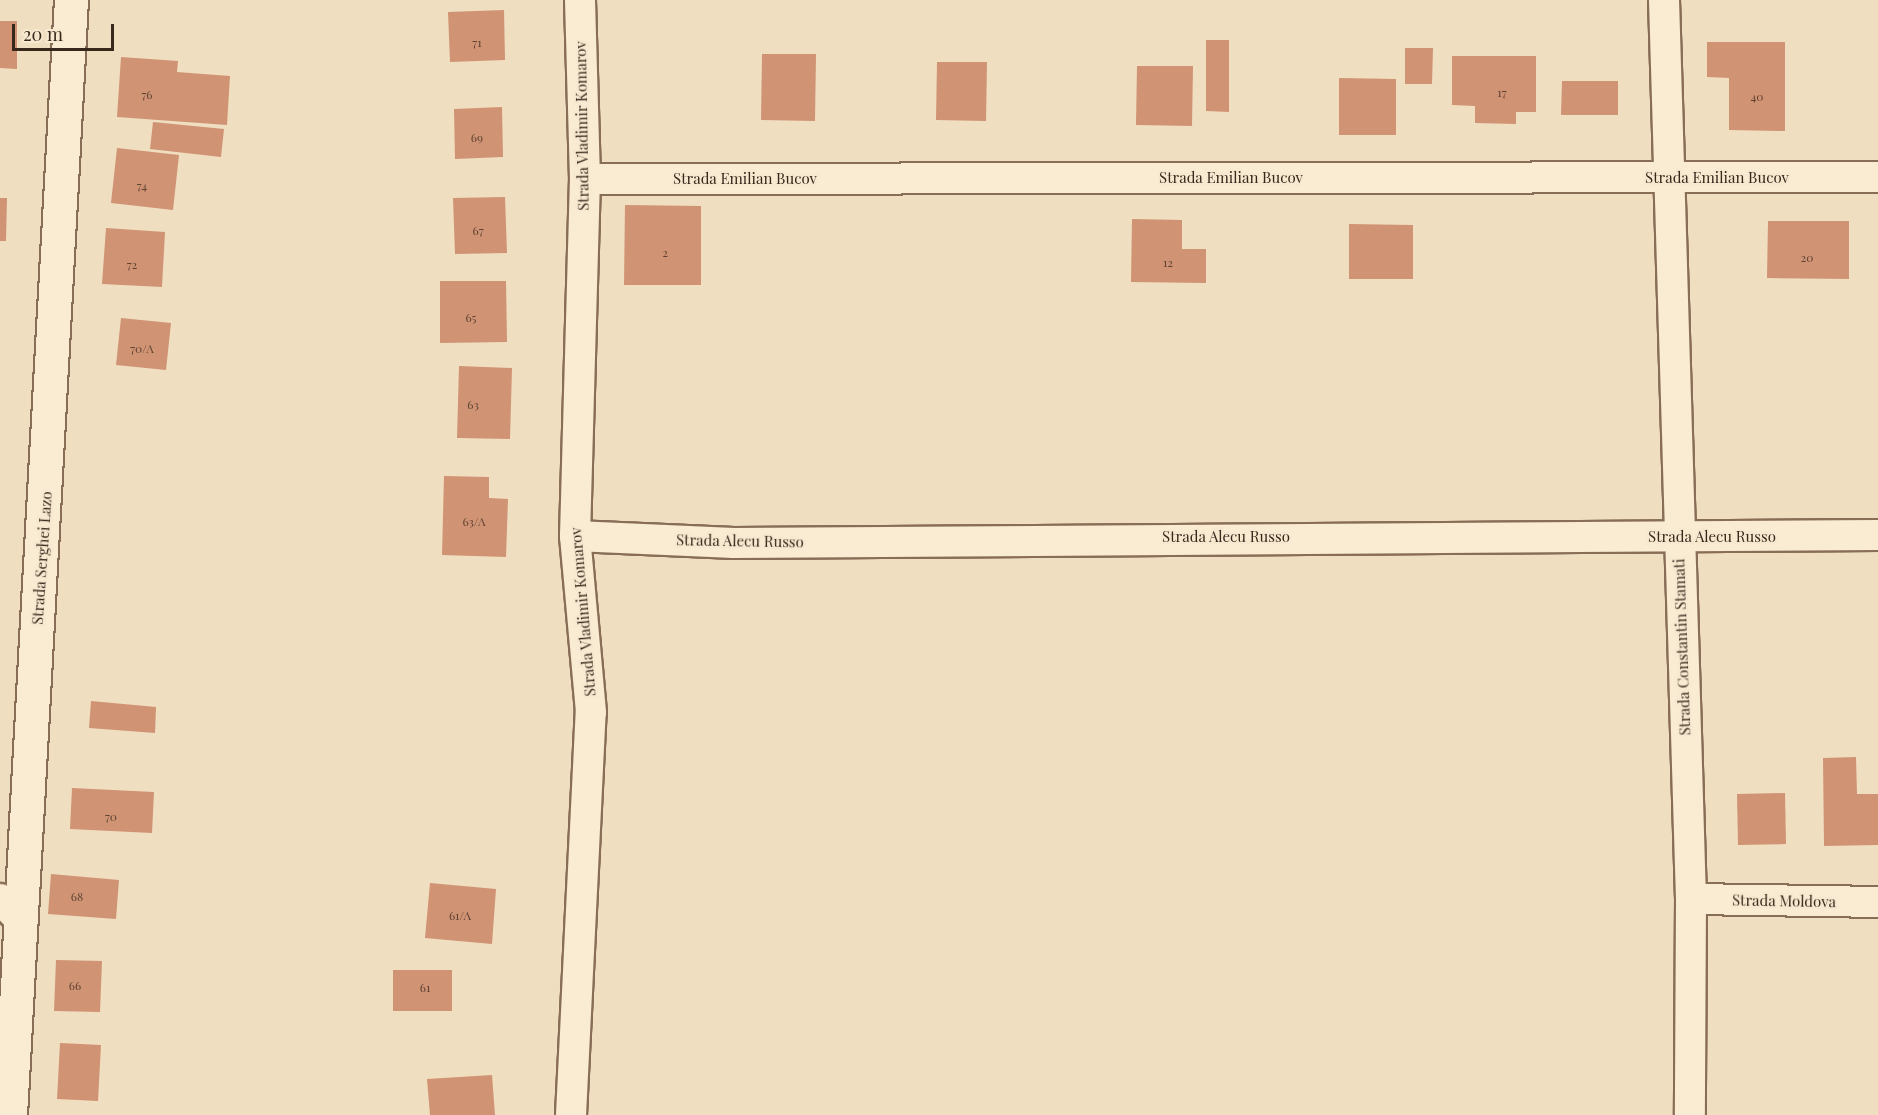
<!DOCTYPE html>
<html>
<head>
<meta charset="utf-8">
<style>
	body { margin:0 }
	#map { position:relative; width:1878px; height:1115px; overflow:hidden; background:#f0dec0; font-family:"Playfair Display",serif }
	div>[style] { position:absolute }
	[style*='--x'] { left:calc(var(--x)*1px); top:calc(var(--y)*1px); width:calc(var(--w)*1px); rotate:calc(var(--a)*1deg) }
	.building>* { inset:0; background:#d09374 }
	.roads { filter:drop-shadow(2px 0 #896e57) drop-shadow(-2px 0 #896e57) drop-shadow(0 2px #896e57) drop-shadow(0 -2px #896e57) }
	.minor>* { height:30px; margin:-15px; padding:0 15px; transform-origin:15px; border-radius:15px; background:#faebd3 }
	.tertiary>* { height:33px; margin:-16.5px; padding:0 16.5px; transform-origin:16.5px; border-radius:16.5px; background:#faebd3 }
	span { translate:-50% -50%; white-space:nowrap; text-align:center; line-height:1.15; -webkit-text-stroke:4.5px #f7e8d0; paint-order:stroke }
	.number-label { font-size:12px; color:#5e4332 }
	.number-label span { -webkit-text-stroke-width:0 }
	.street-label { font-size:15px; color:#38281c }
	.scale { position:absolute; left:12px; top:24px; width:102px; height:27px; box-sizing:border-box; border:3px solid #38281c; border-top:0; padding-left:8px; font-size:18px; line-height:21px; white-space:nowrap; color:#38281c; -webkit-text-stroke:4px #f7e8d0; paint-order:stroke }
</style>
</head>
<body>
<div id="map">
	<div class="building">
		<i style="clip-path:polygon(504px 10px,505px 60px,450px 62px,448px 12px)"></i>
		<i style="clip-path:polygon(0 21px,17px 21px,17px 69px,0 68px)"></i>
		<i style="clip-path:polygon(1206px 40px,1229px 40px,1229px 112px,1206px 111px)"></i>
		<i style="clip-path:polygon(1707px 42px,1785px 42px,1785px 131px,1729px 130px,1729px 78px,1707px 77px)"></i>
		<i style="clip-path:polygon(1405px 48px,1433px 48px,1432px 84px,1405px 84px)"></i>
		<i style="clip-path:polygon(762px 54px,816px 54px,815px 121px,761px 120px)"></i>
		<i style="clip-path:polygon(1452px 56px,1536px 56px,1536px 112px,1516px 112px,1516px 124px,1475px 123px,1475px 106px,1452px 105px)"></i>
		<i style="clip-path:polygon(121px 57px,178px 61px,177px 72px,230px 76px,227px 125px,117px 117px)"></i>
		<i style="clip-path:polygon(937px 62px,987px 62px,986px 121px,936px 120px)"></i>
		<i style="clip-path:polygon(1137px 66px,1193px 66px,1192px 126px,1136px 125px)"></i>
		<i style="clip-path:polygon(1339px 78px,1396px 79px,1396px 135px,1339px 135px)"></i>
		<i style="clip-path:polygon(1562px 81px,1618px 81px,1618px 115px,1561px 115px)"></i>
		<i style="clip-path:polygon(502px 107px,503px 157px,455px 159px,454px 109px)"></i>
		<i style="clip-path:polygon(153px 122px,224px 129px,221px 157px,150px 149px)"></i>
		<i style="clip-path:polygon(117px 148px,179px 155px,173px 210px,111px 203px)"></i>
		<i style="clip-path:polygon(505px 197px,507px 253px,455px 254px,453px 198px)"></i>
		<i style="clip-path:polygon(0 198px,7px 198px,6px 241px,0 241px)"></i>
		<i style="clip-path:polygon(625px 205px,701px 206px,701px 285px,624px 285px)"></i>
		<i style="clip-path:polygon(1132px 219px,1182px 220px,1182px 249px,1206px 249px,1206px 283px,1131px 282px)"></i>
		<i style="clip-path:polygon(1768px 221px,1849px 221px,1849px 279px,1767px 278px)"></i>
		<i style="clip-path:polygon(1349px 224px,1413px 225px,1413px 279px,1349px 279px)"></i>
		<i style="clip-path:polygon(106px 228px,165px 232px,162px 287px,102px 284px)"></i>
		<i style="clip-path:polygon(440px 281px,506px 281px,507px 342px,440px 343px)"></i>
		<i style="clip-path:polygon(121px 318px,171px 323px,166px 370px,116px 365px)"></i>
		<i style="clip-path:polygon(459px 366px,512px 368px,510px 439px,457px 438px)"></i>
		<i style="clip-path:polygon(444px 476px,489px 477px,489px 498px,508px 499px,506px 557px,442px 555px)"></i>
		<i style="clip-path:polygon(91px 701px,156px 707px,155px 733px,89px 728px)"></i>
		<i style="clip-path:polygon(1856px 757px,1857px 794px,1878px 794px,1878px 845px,1824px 846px,1823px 758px)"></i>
		<i style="clip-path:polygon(72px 788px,154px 792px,152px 833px,70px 829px)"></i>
		<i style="clip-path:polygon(1785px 793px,1786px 844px,1738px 845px,1737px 794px)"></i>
		<i style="clip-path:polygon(51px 874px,119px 880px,116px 919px,48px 914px)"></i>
		<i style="clip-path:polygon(430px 883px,496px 889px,492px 944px,425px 938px)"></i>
		<i style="clip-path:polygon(56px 960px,102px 961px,100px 1012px,54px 1011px)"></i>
		<i style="clip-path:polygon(393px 970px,452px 970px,452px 1011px,393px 1011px)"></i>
		<i style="clip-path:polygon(60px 1043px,101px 1045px,98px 1101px,57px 1099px)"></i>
		<i style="clip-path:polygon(492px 1075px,495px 1115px,430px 1115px,427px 1079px)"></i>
	</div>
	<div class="roads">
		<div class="minor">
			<i style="--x:1664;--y:0;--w:899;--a:88.28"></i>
			<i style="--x:1691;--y:899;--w:216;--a:90.3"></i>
			<i style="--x:585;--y:179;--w:1293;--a:-0.09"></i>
			<i style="--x:575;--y:536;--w:159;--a:2.5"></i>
			<i style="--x:734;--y:543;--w:1144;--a:-0.4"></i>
			<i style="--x:0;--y:899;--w:28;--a:46"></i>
			<i style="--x:1691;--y:899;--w:187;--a:0.9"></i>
			<i style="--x:571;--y:1115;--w:403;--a:-87.2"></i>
			<i style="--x:591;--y:712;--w:177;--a:-95.2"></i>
			<i style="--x:575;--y:536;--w:357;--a:-88.4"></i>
			<i style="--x:585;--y:179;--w:179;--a:-91.6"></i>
		</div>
		<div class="tertiary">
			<i style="--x:10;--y:1115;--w:1117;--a:-86.87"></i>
		</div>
	</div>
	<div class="number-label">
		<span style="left:477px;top:43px">71</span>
		<span style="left:1502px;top:93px">17</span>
		<span style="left:147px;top:95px">76</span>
		<span style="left:1757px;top:97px">40</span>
		<span style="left:477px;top:138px">69</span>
		<span style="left:142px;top:186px">74</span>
		<span style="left:478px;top:231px">67</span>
		<span style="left:665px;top:253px">2</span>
		<span style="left:1807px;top:258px">20</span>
		<span style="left:1168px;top:263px">12</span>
		<span style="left:132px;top:265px">72</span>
		<span style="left:471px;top:318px">65</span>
		<span style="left:142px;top:349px">70/A</span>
		<span style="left:473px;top:405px">63</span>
		<span style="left:474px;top:522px">63/A</span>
		<span style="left:111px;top:817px">70</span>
		<span style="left:77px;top:897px">68</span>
		<span style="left:460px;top:916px">61/A</span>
		<span style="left:75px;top:986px">66</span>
		<span style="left:425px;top:988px">61</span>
	</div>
	<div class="street-label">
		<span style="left:582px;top:126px;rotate:-91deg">Strada Vladimir Komarov</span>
		<span style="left:1231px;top:178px">Strada Emilian Bucov</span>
		<span style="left:1717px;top:178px">Strada Emilian Bucov</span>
		<span style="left:745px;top:179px">Strada Emilian Bucov</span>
		<span style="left:1226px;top:537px">Strada Alecu Russo</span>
		<span style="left:1712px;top:537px">Strada Alecu Russo</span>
		<span style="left:740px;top:541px;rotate:1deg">Strada Alecu Russo</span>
		<span style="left:42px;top:558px;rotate:-86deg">Strada Serghei Lazo</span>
		<span style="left:583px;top:612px;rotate:-95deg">Strada Vladimir Komarov</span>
		<span style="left:1682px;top:647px;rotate:-92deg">Strada Constantin Stamati</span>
		<span style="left:1784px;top:901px;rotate:1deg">Strada Moldova</span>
	</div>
	<div class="scale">20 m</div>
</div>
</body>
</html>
